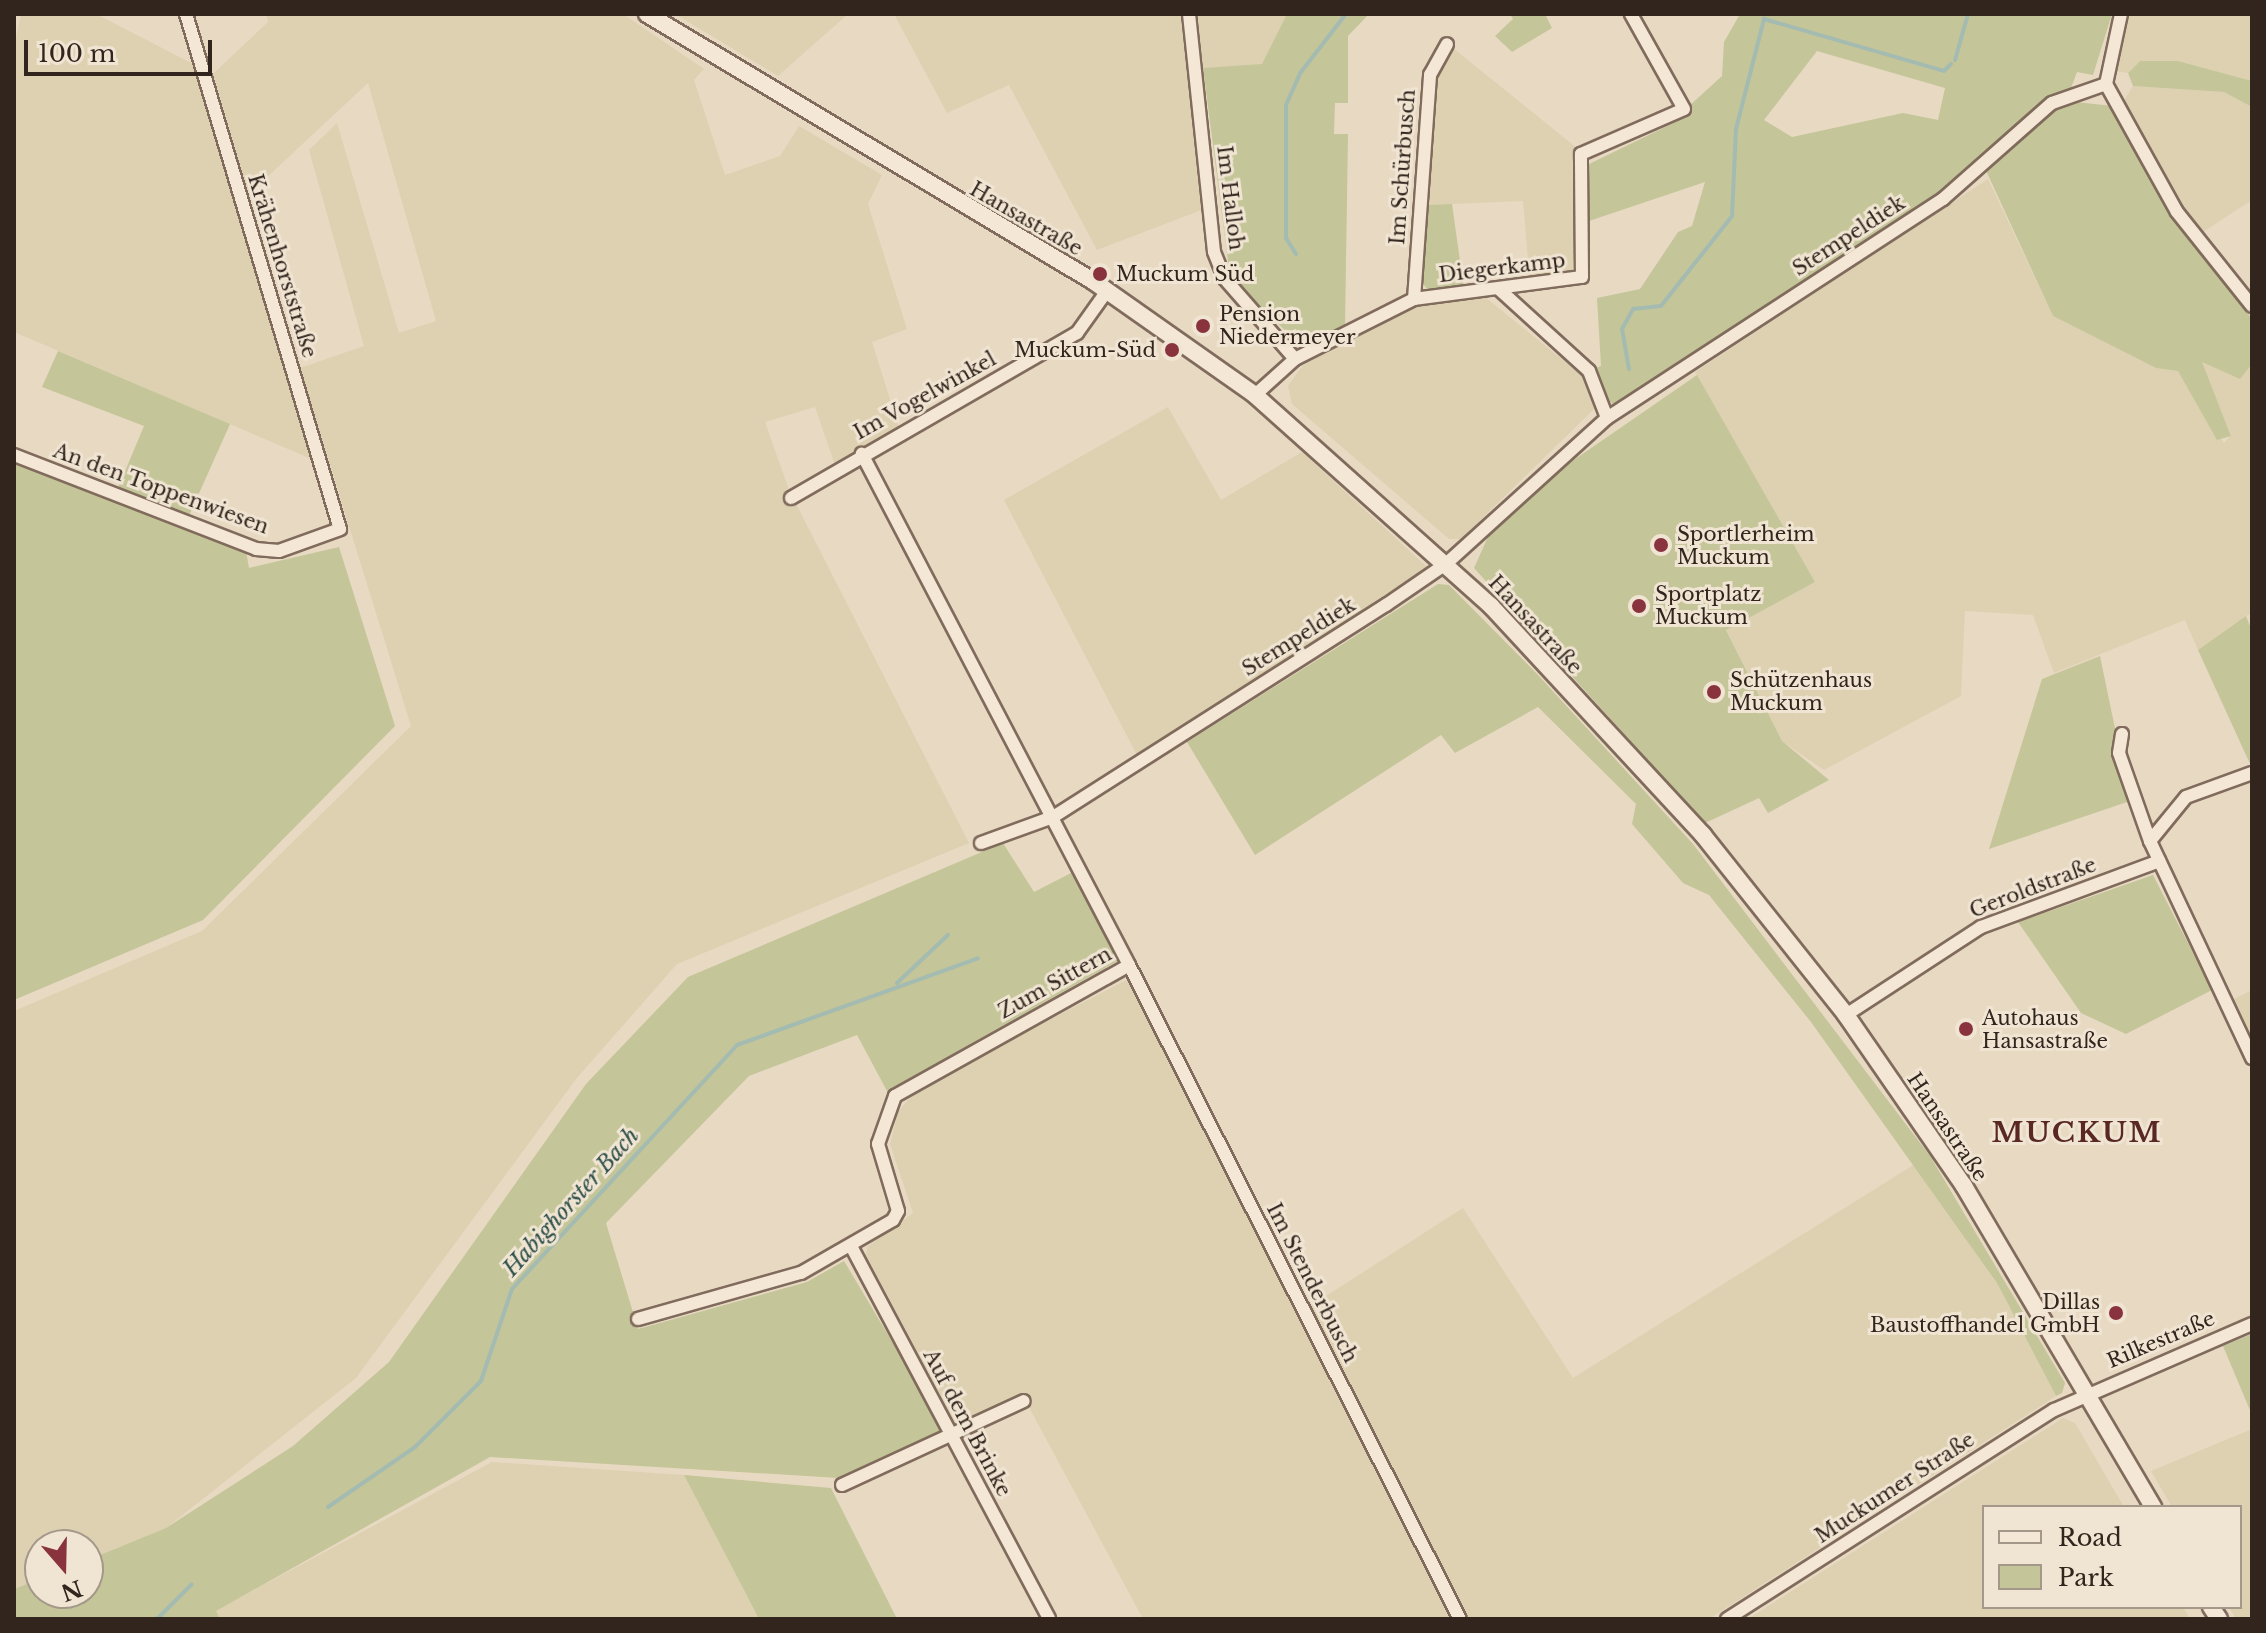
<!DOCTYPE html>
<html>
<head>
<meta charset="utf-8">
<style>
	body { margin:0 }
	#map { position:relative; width:2266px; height:1633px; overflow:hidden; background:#e8d9c3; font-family:"Libre Baskerville",serif }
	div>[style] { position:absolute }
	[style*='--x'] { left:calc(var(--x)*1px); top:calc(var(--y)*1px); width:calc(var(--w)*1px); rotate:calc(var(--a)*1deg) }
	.farmland>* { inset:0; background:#ddd1b1 }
	.green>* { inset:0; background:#c4c598 }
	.stream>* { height:4px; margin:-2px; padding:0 2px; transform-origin:2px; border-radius:2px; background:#a4bbb2 }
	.roads { filter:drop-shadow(2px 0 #806b5c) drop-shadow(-2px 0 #806b5c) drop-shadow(0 2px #806b5c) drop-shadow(0 -2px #806b5c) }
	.minor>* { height:12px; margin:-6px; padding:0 6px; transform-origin:6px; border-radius:6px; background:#f4e7d5 }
	.secondary>* { height:16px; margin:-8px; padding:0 8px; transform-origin:8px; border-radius:8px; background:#f4e7d5 }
	.dots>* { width:22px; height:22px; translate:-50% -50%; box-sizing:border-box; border:4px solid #f0e4d2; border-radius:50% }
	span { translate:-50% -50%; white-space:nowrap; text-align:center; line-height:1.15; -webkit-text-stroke:6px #f0e4d2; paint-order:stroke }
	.street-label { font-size:20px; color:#32251e }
	.poi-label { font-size:20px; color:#32251e }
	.left { translate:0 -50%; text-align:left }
	.right { translate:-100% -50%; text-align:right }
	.water-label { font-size:22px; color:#2f504a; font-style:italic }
	.district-label { font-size:28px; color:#592823; font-weight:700; letter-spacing:2px }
	.frame { position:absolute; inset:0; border:16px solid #32251e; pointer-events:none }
	.legend { position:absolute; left:1982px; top:1505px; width:260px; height:104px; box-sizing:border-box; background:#f0e4d2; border:2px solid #a4988a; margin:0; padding:10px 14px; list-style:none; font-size:24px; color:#32251e }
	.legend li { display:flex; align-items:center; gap:16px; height:40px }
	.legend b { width:40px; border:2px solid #a4988a }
	.north { position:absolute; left:24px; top:1529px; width:80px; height:80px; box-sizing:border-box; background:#f0e4d2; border:2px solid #a4988a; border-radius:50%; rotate:160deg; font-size:22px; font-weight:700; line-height:32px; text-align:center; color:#32251e }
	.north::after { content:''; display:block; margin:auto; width:28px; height:36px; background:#88333d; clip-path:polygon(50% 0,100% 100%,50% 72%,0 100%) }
	.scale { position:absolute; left:24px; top:40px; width:188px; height:36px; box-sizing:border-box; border:4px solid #32251e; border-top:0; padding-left:10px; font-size:24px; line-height:28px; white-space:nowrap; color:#32251e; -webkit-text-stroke:6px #f0e4d2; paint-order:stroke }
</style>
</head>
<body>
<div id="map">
	<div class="farmland">
		<i style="clip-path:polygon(21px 14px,96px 14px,195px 65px,314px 460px,14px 332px,14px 48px)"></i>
		<i style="clip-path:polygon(266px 14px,623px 14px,704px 69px,694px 80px,725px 175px,780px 156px,799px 126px,882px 175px,868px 204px,907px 329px,872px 342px,900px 431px,836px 468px,815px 407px,765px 422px,789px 490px,969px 843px,677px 964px,576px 1079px,356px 1378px,166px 1528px,88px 1560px,88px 1545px,40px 1545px,40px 1579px,14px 1589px,14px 1011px,202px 931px,411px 726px,300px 368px,364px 346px,309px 150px,337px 123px,399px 333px,436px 321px,368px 83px,252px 191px,247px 188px,213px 74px,268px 22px)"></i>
		<i style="clip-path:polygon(675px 14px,848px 14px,778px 76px)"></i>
		<i style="clip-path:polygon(894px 14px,1182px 14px,1204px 209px,1097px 250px,1009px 85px,947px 113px)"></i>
		<i style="clip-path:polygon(1197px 14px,1287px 14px,1263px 65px,1203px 68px)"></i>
		<i style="clip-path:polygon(2128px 14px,2252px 14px,2252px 81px,2178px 61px,2140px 61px,2128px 73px,2115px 71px)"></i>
		<i style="clip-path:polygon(1453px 48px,1578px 149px,1576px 272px,1530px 284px,1523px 201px,1426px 205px,1435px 74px)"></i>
		<i style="clip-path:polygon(2133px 86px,2224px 92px,2252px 107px,2252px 200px,2203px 232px,2181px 209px,2123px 102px)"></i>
		<i style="clip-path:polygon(1988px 179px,2053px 316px,2156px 368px,2178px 371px,2224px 443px,2231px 435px,2201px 361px,2240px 379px,2252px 364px,2252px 612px,2198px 650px,2185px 620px,2054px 673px,2033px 615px,1965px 611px,1961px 696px,1824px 770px,1782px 741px,1726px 629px,1815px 582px,1695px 372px)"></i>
		<i style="clip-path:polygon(1485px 297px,1584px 377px,1596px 407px,1461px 539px,1449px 539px,1292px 404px,1288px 386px,1303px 365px,1415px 307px)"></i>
		<i style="clip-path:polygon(1168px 407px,1221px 500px,1302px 452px,1427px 567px,1138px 757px,1004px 500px)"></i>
		<i style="clip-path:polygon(1128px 979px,1382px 1479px,1394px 1472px,1309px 1307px,1463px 1208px,1573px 1378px,1915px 1164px,1997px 1283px,2056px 1396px,1709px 1619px,1143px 1619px,1024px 1398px,958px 1428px,866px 1255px,868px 1246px,913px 1213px,890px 1144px,898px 1112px,917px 1089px)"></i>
		<i style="clip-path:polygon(2252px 990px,2252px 1042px,2232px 1000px)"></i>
		<i style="clip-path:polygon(2063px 1418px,2075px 1423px,2124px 1507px,1984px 1507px,1984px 1607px,2183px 1607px,2190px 1619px,1748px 1619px)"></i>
		<i style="clip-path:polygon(2252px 1429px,2252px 1619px,2236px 1619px,2229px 1607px,2240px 1607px,2240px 1507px,2172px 1507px,2151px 1471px)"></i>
		<i style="clip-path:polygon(492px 1462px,684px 1475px,759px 1619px,220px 1619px,215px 1611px)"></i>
	</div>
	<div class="green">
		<i style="clip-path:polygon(1287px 14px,1369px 14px,1348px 36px,1348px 103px,1335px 103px,1334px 134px,1348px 134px,1345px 327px,1304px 349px,1230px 276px,1203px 68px,1262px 64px)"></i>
		<i style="clip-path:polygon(1510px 14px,1545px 14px,1552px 28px,1512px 52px,1495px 36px,1513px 19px)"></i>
		<i style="clip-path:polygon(evenodd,1740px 14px,2112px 14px,2093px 75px,2077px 72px,2066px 101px,2113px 106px,2175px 222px,2252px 319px,2252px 364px,2240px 379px,2202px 362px,2231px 436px,2217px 440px,2178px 371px,2156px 368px,2053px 316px,1983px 164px,1615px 405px,1608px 401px,1593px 369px,1601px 366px,1597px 298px,1640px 289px,1678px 232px,1692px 226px,1705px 182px,1589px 221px,1587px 165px,1690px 115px,1688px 107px,1722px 76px,1724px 42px,1740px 14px,1817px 51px,1945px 88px,1938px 120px,1903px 113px,1792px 137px,1764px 120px,1817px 51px)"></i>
		<i style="clip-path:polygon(2140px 61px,2178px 61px,2252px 81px,2252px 107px,2224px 92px,2133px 86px,2128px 73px)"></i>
		<i style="clip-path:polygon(1452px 204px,1464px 289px,1430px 292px,1422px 283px,1426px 205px)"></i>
		<i style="clip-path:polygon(58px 351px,230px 424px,188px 518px,118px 488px,144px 426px,42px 387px)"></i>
		<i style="clip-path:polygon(1697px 375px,1815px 582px,1726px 630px,1782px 741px,1829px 780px,1768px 813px,1759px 798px,1705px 823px,1474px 568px,1488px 537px,1571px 462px)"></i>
		<i style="clip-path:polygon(14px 461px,246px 551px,249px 568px,339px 547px,395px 726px,203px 920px,14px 1000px)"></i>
		<i style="clip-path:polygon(1438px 584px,1449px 585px,1538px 675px,1693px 844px,1930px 1156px,2065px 1383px,2062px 1393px,2056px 1396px,1997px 1283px,1811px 1022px,1709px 895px,1683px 883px,1632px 824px,1636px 804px,1538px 707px,1455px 753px,1441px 735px,1255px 855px,1187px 742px)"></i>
		<i style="clip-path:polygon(2246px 616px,2252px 631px,2251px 766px,2198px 650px)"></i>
		<i style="clip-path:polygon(2100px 656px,2130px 801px,1989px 849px,2042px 679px)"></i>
		<i style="clip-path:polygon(1003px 843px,1034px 892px,1075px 871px,1121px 959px,887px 1091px,857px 1035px,749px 1076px,606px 1223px,638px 1329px,807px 1282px,844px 1261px,946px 1432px,839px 1478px,490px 1457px,216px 1611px,220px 1619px,14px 1619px,14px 1589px,40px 1579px,40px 1593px,88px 1593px,88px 1560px,166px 1528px,293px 1446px,389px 1362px,586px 1084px,688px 977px)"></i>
		<i style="clip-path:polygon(2153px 875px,2212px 990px,2126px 1034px,2081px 1013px,2018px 922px)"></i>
		<i style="clip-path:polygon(2252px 1334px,2252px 1415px,2223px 1346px)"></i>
		<i style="clip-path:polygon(684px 1475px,831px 1488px,897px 1619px,759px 1619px)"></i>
	</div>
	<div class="stream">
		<i style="--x:1955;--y:60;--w:48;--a:-74.2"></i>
		<i style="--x:1296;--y:254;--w:19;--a:-122"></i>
		<i style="--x:1286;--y:238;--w:133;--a:-90"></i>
		<i style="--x:1286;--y:105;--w:36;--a:-66"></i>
		<i style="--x:1301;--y:72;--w:73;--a:-52.2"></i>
		<i style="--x:1629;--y:369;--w:41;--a:-99.9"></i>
		<i style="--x:1622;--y:329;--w:23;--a:-61"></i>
		<i style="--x:1633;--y:309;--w:28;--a:-6"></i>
		<i style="--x:1661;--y:306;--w:115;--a:-51.7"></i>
		<i style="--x:1732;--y:216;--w:87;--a:-87.4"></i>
		<i style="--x:1736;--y:129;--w:114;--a:-75.7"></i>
		<i style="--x:1764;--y:19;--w:187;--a:16.1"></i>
		<i style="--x:1944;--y:71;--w:10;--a:-45"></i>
		<i style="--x:897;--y:983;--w:70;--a:-43.3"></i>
		<i style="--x:328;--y:1507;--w:106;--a:-34.6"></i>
		<i style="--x:415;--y:1447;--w:93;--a:-45"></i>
		<i style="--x:481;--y:1381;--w:97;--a:-71.4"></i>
		<i style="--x:512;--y:1289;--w:332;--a:-47.3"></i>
		<i style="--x:737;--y:1045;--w:256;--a:-19.8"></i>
		<i style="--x:157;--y:1619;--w:49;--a:-45"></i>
	</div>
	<div class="roads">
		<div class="minor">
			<i style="--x:1189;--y:14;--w:239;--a:84"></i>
			<i style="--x:1214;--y:252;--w:29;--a:68"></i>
			<i style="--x:1225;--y:279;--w:106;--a:48.8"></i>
			<i style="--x:2121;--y:14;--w:72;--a:102.1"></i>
			<i style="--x:2106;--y:84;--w:146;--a:61"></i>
			<i style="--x:2177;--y:212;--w:120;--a:51.4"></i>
			<i style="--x:1500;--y:290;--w:120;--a:42.3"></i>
			<i style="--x:1589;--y:371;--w:50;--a:69"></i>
			<i style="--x:1414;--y:299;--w:225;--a:-85.9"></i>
			<i style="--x:1430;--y:75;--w:35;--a:-61"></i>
			<i style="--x:1255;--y:395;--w:54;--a:-42"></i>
			<i style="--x:1295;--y:359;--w:133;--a:-26.8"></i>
			<i style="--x:1414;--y:299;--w:169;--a:-7.5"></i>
			<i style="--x:1582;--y:277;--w:123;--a:-90.5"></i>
			<i style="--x:1581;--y:154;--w:112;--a:-23.6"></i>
			<i style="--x:1684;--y:109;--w:109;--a:-119.2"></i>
			<i style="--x:14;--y:455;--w:260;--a:21.2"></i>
			<i style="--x:256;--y:549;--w:23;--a:5"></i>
			<i style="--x:279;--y:551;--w:65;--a:-19.8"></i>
			<i style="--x:340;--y:529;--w:538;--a:-106.65"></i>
			<i style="--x:791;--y:498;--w:330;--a:-30"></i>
			<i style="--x:1077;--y:333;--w:52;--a:-54.5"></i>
			<i style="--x:2122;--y:734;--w:19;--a:99"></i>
			<i style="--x:2119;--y:753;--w:93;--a:70.6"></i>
			<i style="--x:2252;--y:773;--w:70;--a:160"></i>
			<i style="--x:2186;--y:797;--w:57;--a:129.3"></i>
			<i style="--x:2150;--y:841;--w:240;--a:64.8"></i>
			<i style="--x:981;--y:843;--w:77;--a:-19.9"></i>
			<i style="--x:1053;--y:817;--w:395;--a:-32.5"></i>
			<i style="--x:1386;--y:605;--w:74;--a:-34.5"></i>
			<i style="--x:1447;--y:563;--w:216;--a:-42.2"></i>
			<i style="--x:1607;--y:418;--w:401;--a:-33.1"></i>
			<i style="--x:1943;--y:199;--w:145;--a:-41.4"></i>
			<i style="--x:2052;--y:103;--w:57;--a:-19.4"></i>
			<i style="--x:1129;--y:965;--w:733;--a:63.16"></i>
			<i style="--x:1846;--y:1015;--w:161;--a:-33.1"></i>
			<i style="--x:1981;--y:927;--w:190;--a:-20.3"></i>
			<i style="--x:851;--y:1246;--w:422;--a:62"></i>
			<i style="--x:638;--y:1319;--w:169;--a:-15.8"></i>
			<i style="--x:801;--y:1273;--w:106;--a:-29.9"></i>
			<i style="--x:893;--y:1220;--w:10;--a:-61"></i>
			<i style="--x:898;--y:1211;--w:70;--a:-106.6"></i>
			<i style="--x:878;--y:1144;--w:51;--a:-70.5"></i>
			<i style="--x:895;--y:1096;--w:268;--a:-29.2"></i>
			<i style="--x:1129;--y:965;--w:577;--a:-117.59"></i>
			<i style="--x:842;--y:1485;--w:200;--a:-24.8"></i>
			<i style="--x:1727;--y:1619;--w:388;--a:-32.6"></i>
			<i style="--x:2054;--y:1410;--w:216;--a:-23.5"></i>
		</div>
		<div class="secondary">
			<i style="--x:647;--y:14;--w:520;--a:30.91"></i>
			<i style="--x:1093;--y:281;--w:198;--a:35.1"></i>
			<i style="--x:1255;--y:395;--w:317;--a:41.8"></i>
			<i style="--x:1491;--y:606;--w:312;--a:47.2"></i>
			<i style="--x:1703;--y:835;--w:230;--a:51.5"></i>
			<i style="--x:1846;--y:1015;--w:208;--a:55.4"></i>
			<i style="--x:1964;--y:1186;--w:373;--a:59.5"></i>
			<i style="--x:2211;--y:1607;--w:14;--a:56"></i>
		</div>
	</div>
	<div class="dots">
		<i style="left:1100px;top:274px;background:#88333d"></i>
		<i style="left:1203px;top:326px;background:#88333d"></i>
		<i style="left:1172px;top:350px;background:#88333d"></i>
		<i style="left:1661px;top:545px;background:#88333d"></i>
		<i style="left:1639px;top:606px;background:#88333d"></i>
		<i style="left:1714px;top:692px;background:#88333d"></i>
		<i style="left:1966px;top:1029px;background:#88333d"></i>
		<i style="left:2116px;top:1313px;background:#88333d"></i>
	</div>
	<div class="street-label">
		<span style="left:1403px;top:167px;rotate:-86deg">Im Schürbusch</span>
		<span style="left:1230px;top:198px;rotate:83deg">Im Halloh</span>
		<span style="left:1026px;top:219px;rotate:30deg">Hansastraße</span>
		<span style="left:1849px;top:236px;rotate:-33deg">Stempeldiek</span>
		<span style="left:282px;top:266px;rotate:73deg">Krähenhorststraße</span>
		<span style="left:1502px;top:268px;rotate:-7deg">Diegerkamp</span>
		<span style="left:925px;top:396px;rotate:-29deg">Im Vogelwinkel</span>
		<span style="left:161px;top:489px;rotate:20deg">An den Toppenwiesen</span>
		<span style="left:1535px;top:625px;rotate:47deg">Hansastraße</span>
		<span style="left:1299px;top:637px;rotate:-32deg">Stempeldiek</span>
		<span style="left:2033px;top:888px;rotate:-21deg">Geroldstraße</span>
		<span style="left:1055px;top:983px;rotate:-29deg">Zum Sittern</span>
		<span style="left:1947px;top:1127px;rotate:56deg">Hansastraße</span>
		<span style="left:1312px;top:1283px;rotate:63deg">Im Stenderbusch</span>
		<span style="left:2161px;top:1340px;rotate:-23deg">Rilkestraße</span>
		<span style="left:967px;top:1423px;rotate:62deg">Auf dem Brinke</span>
		<span style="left:1895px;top:1488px;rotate:-33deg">Muckumer Straße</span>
	</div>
	<div class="poi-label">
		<span class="left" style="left:1116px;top:274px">Muckum Süd</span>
		<span class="left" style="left:1219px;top:326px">Pension<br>Niedermeyer</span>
		<span class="right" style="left:1156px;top:350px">Muckum-Süd</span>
		<span class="left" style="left:1677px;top:546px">Sportlerheim<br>Muckum</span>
		<span class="left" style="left:1655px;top:606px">Sportplatz<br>Muckum</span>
		<span class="left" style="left:1730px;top:692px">Schützenhaus<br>Muckum</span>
		<span class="left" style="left:1982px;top:1030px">Autohaus<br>Hansastraße</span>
		<span class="right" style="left:2100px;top:1314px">Dillas<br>Baustoffhandel GmbH</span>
	</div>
	<div class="water-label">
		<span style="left:571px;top:1202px;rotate:-48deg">Habighorster Bach</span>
	</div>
	<div class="district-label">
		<span style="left:2077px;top:1133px">MUCKUM</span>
	</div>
	<div class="frame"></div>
	<ul class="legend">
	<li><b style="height:10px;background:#f4e7d5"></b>Road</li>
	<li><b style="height:22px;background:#c4c598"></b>Park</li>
	</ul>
	<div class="north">N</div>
	<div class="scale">100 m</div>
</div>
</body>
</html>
